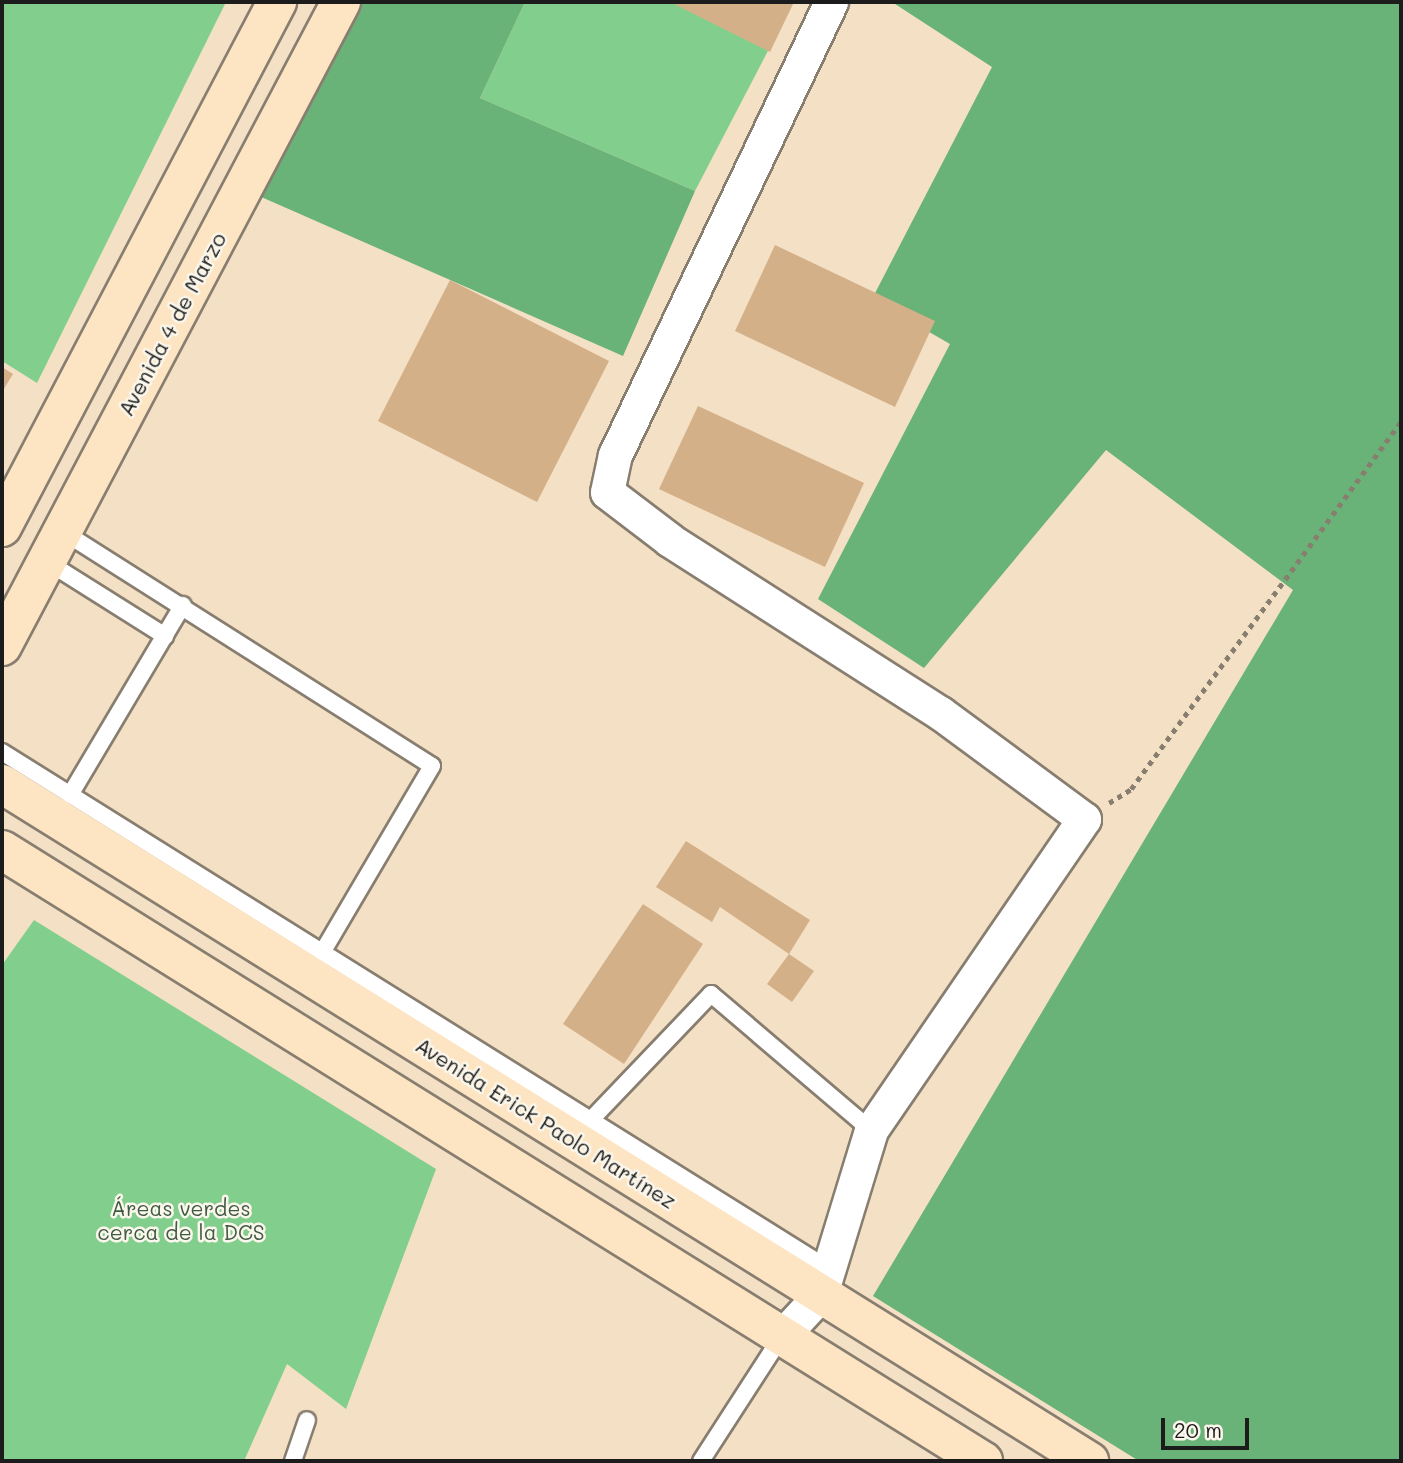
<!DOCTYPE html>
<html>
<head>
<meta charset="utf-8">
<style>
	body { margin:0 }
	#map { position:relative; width:1403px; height:1463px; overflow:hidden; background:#f4e0c5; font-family:Mali,sans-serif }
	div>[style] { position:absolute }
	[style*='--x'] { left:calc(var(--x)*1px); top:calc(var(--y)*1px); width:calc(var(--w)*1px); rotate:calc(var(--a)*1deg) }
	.green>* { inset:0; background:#82cf8d }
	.forest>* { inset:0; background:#69b278 }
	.building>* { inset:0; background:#d3b088 }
	.path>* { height:4.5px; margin-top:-2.25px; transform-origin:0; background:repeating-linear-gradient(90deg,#887e70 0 5px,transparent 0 10px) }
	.roads { filter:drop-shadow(2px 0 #887e70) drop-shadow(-2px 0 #887e70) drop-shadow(0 2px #887e70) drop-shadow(0 -2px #887e70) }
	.lane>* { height:16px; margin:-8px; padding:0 8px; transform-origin:8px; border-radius:8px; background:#fff }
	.street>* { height:33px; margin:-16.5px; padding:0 16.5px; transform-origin:16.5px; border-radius:16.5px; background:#fff }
	.secondary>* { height:38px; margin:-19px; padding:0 19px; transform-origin:19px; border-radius:19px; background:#fde5c4 }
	span { translate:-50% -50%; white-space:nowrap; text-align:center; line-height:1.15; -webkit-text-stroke:5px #fbf7ec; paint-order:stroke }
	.street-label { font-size:21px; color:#1c1c1c }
	.park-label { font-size:21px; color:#405b44 }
	.frame { position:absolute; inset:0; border:4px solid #1c1c1c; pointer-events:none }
	.scale { position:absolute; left:1161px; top:1418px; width:88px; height:32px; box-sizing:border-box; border:4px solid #1c1c1c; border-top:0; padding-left:9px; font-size:21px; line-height:24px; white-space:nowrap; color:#1c1c1c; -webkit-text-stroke:5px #fbf7ec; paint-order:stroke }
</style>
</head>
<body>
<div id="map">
	<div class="green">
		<i style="clip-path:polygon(2px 2px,226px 2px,37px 383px,2px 361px)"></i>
		<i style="clip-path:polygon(525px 2px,677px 2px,771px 45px,695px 191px,480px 98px)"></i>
		<i style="clip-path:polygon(34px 920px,436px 1169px,346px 1409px,287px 1364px,244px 1461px,2px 1461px,2px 965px)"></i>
	</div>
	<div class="forest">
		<i style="clip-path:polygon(358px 2px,525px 2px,480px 98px,695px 191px,623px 356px,259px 196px)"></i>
		<i style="clip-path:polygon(892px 2px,1401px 2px,1401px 1461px,1139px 1461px,873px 1296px,1293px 590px,1106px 450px,924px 668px,818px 599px,950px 344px,872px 299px,992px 67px)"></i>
	</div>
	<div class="building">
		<i style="clip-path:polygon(670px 2px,794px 2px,770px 52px)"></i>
		<i style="clip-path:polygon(775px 245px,935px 321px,895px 407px,735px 331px)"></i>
		<i style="clip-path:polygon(450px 280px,609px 361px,537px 502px,378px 421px)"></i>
		<i style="clip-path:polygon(2px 367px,13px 374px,2px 392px)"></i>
		<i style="clip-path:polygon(698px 406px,864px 483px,825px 567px,659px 489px)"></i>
		<i style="clip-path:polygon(686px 841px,810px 920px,789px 954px,720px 907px,712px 922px,656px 887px)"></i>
		<i style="clip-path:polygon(643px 904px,703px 944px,624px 1064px,563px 1024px)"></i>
		<i style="clip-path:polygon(789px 954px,814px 971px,792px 1002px,767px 984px)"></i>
	</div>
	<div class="path">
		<i style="--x:1109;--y:803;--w:26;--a:-32"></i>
		<i style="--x:1131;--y:789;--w:456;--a:-53.7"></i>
	</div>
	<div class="roads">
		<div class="lane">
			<i style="--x:62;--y:531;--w:438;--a:32.4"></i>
			<i style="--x:432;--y:766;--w:217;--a:120.5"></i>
			<i style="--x:46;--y:561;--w:141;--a:32.2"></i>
			<i style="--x:2;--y:752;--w:973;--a:32.02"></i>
			<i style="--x:70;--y:795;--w:221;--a:-59.3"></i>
			<i style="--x:584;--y:1127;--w:184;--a:-46.3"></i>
			<i style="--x:711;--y:994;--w:210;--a:40.4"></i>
			<i style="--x:293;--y:1461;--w:43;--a:-71.1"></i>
			<i style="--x:701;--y:1461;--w:149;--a:-57.1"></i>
		</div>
		<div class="street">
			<i style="--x:782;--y:1336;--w:57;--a:-47.1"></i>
			<i style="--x:821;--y:1294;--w:171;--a:-73"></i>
			<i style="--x:871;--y:1130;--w:377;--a:-55.6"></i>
			<i style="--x:1084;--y:819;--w:179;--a:-143.6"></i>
			<i style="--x:940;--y:713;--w:321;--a:-147.4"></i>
			<i style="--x:670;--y:540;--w:79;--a:-142.7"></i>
			<i style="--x:607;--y:492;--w:38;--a:-78"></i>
			<i style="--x:615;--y:455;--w:502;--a:-64.51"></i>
		</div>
		<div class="secondary">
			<i style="--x:2;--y:527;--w:593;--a:-62.35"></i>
			<i style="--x:2;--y:646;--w:728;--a:-62.24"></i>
			<i style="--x:2;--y:784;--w:1281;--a:31.92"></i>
			<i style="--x:2;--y:850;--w:1156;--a:31.92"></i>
		</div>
	</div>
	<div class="street-label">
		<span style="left:172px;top:324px;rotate:-62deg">Avenida 4 de Marzo</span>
		<span style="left:546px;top:1123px;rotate:32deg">Avenida Erick Paolo Martínez</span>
	</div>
	<div class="park-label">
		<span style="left:181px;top:1220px">Áreas verdes<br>cerca de la DCS</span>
	</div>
	<div class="frame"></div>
	<div class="scale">20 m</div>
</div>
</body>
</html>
